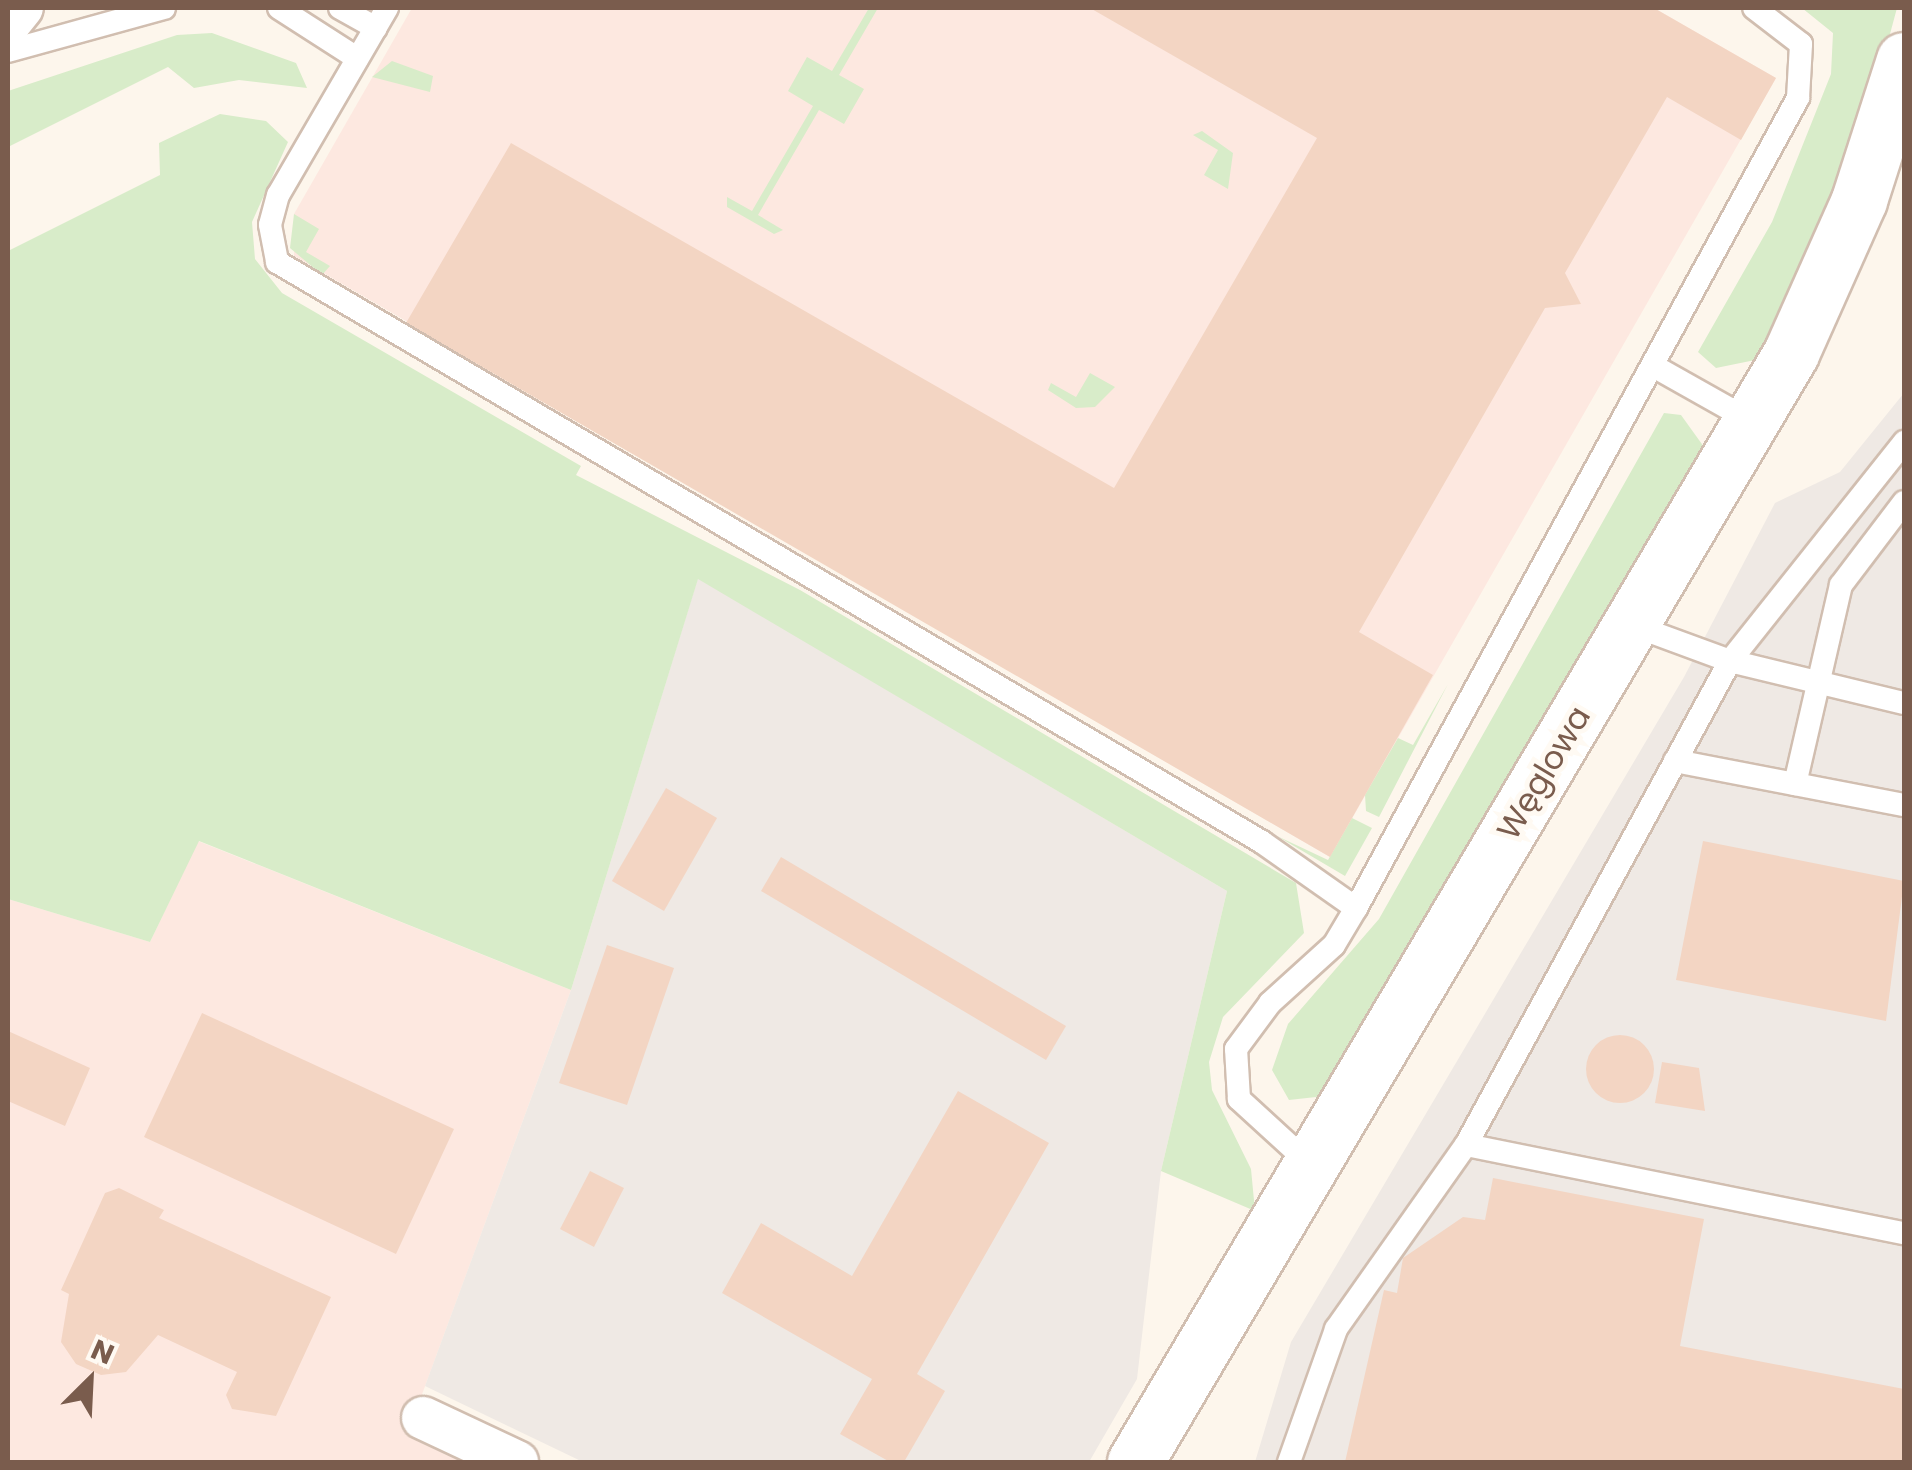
<!DOCTYPE html>
<html>
<head>
<meta charset="utf-8">
<style>
	body { margin:0 }
	#map { position:relative; width:1912px; height:1470px; overflow:hidden; background:#fdf6ec; font-family:Poppins,sans-serif }
	div>[style] { position:absolute }
	[style*='--x'] { left:calc(var(--x)*1px); top:calc(var(--y)*1px); width:calc(var(--w)*1px); rotate:calc(var(--a)*1deg) }
	.commercial>* { inset:0; background:#fde8e0 }
	.industrial>* { inset:0; background:#efe9e4 }
	.green>* { inset:0; background:#d8ecc9 }
	.building>* { inset:0; background:#f3d5c3 }
	.round { border-radius:50% }
	.roads { filter:drop-shadow(2px 0 #d1beb0) drop-shadow(-2px 0 #d1beb0) drop-shadow(0 2px #d1beb0) drop-shadow(0 -2px #d1beb0) }
	.lane>* { height:22px; margin:-11px; padding:0 11px; transform-origin:11px; border-radius:11px; background:#fff }
	.street>* { height:42px; margin:-21px; padding:0 21px; transform-origin:21px; border-radius:21px; background:#fff }
	.secondary>* { height:55px; margin:-27.5px; padding:0 27.5px; transform-origin:27.5px; border-radius:27.5px; background:#fff }
	span { translate:-50% -50%; white-space:nowrap; text-align:center; line-height:1.15; -webkit-text-stroke:10px #fffaf3; paint-order:stroke }
	.street-label { font-size:32px; color:#7a5c4d }
	.frame { position:absolute; inset:0; border:10px solid #7a5c4d; pointer-events:none }
	.north { position:absolute; left:40px; top:1330px; width:100px; height:100px; -webkit-text-stroke:8px #fffaf3; paint-order:stroke; rotate:24deg; font-size:28px; font-weight:700; line-height:40px; text-align:center; color:#7a5c4d }
	.north::after { content:''; display:block; margin:auto; width:35px; height:45px; background:#7a5c4d; clip-path:polygon(50% 0,100% 100%,50% 72%,0 100%) }
</style>
</head>
<body>
<div id="map">
	<div class="commercial">
		<i style="clip-path:polygon(412px 8px,1654px 8px,1776px 78px,1330px 857px,294px 256px,294px 214px)"></i>
		<i style="clip-path:polygon(198px 841px,571px 990px,410px 1427px,482px 1462px,8px 1462px,8px 899px,150px 942px)"></i>
	</div>
	<div class="industrial">
		<i style="clip-path:polygon(1904px 393px,1904px 1462px,1255px 1462px,1291px 1342px,1684px 677px,1775px 503px,1840px 472px)"></i>
		<i style="clip-path:polygon(698px 578px,1227px 891px,1161px 1171px,1137px 1379px,1089px 1462px,583px 1462px,425px 1386px,571px 990px)"></i>
	</div>
	<div class="green">
		<i style="clip-path:polygon(869px 8px,878px 8px,839px 75px,864px 89px,844px 124px,819px 110px,758px 215px,783px 230px,774px 234px,727px 207px,727px 197px,752px 211px,813px 106px,788px 91px,807px 57px,832px 71px)"></i>
		<i style="clip-path:polygon(1802px 8px,1897px 8px,1859px 149px,1760px 359px,1716px 368px,1698px 352px,1772px 222px,1831px 74px,1833px 33px)"></i>
		<i style="clip-path:polygon(212px 33px,296px 63px,307px 88px,239px 80px,194px 88px,168px 67px,8px 147px,8px 91px,177px 35px)"></i>
		<i style="clip-path:polygon(392px 61px,433px 76px,430px 92px,372px 77px)"></i>
		<i style="clip-path:polygon(220px 114px,266px 121px,288px 142px,252px 222px,255px 259px,282px 293px,581px 466px,576px 475px,800px 590px,1296px 883px,1304px 933px,1223px 1017px,1209px 1062px,1212px 1090px,1251px 1169px,1255px 1211px,1161px 1171px,1227px 891px,698px 579px,571px 990px,199px 841px,150px 942px,8px 899px,8px 251px,160px 175px,159px 143px)"></i>
		<i style="clip-path:polygon(1202px 131px,1233px 153px,1228px 189px,1204px 175px,1218px 150px,1193px 135px)"></i>
		<i style="clip-path:polygon(294px 214px,319px 229px,306px 252px,330px 266px,322px 275px,290px 248px)"></i>
		<i style="clip-path:polygon(1090px 373px,1115px 387px,1095px 407px,1076px 408px,1048px 390px,1051px 383px,1076px 397px)"></i>
		<i style="clip-path:polygon(1664px 413px,1681px 415px,1704px 447px,1325px 1096px,1289px 1100px,1272px 1070px,1288px 1024px,1379px 919px)"></i>
		<i style="clip-path:polygon(1448px 684px,1379px 817px,1366px 811px,1365px 795px,1398px 738px,1413px 745px)"></i>
		<i style="clip-path:polygon(1352px 818px,1372px 828px,1345px 876px,1277px 836px,1328px 860px)"></i>
	</div>
	<div class="building">
		<i style="clip-path:polygon(1090px 8px,1654px 8px,1776px 78px,1741px 140px,1667px 97px,1565px 273px,1581px 304px,1545px 308px,1359px 632px,1433px 675px,1330px 857px,406px 323px,511px 143px,1114px 488px,1317px 138px)"></i>
		<i style="clip-path:polygon(666px 788px,717px 818px,664px 911px,612px 881px)"></i>
		<i style="clip-path:polygon(1703px 841px,1904px 881px,1886px 1021px,1676px 980px)"></i>
		<i style="clip-path:polygon(781px 857px,1066px 1026px,1046px 1060px,761px 891px)"></i>
		<i style="clip-path:polygon(607px 945px,674px 968px,627px 1105px,559px 1083px)"></i>
		<i style="clip-path:polygon(202px 1013px,454px 1129px,396px 1254px,144px 1137px)"></i>
		<i style="clip-path:polygon(8px 1031px,90px 1068px,65px 1126px,8px 1101px)"></i>
		<i class="round" style="left:1586px;top:1035px;width:68px;height:68px"></i>
		<i style="clip-path:polygon(1662px 1062px,1699px 1068px,1705px 1111px,1655px 1103px)"></i>
		<i style="clip-path:polygon(958px 1091px,1049px 1143px,917px 1374px,945px 1391px,904px 1462px,890px 1462px,840px 1434px,872px 1379px,722px 1293px,761px 1223px,852px 1276px)"></i>
		<i style="clip-path:polygon(590px 1171px,624px 1188px,594px 1247px,560px 1229px)"></i>
		<i style="clip-path:polygon(1493px 1178px,1704px 1219px,1680px 1346px,1904px 1389px,1904px 1462px,1345px 1462px,1384px 1290px,1397px 1293px,1403px 1258px,1463px 1217px,1485px 1220px)"></i>
		<i style="clip-path:polygon(119px 1188px,164px 1210px,159px 1218px,331px 1297px,276px 1416px,232px 1409px,226px 1395px,237px 1372px,158px 1335px,126px 1372px,101px 1375px,76px 1364px,61px 1342px,69px 1294px,61px 1290px,105px 1193px)"></i>
	</div>
	<div class="roads">
		<div class="lane">
			<i style="--x:279;--y:8;--w:93;--a:32.7"></i>
			<i style="--x:340;--y:8;--w:41;--a:29.1"></i>
			<i style="--x:387;--y:8;--w:216;--a:120.2"></i>
			<i style="--x:278;--y:195;--w:31;--a:105"></i>
			<i style="--x:270;--y:225;--w:38;--a:79"></i>
			<i style="--x:277;--y:262;--w:1143;--a:30.49"></i>
			<i style="--x:1262;--y:842;--w:115;--a:35.1"></i>
			<i style="--x:8;--y:51;--w:162;--a:-15.4"></i>
			<i style="--x:1657;--y:368;--w:110;--a:29.4"></i>
			<i style="--x:1632;--y:625;--w:104;--a:20.2"></i>
			<i style="--x:1730;--y:661;--w:179;--a:13.6"></i>
			<i style="--x:1675;--y:761;--w:233;--a:10.9"></i>
			<i style="--x:1795;--y:784;--w:204;--a:-77"></i>
			<i style="--x:1841;--y:585;--w:104;--a:-52.8"></i>
			<i style="--x:1466;--y:1145;--w:447;--a:11.4"></i>
			<i style="--x:1311;--y:1165;--w:98;--a:-137.5"></i>
			<i style="--x:1239;--y:1099;--w:50;--a:-93.4"></i>
			<i style="--x:1236;--y:1049;--w:57;--a:-53.5"></i>
			<i style="--x:1270;--y:1003;--w:86;--a:-42.2"></i>
			<i style="--x:1334;--y:945;--w:43;--a:-59.3"></i>
			<i style="--x:1356;--y:908;--w:923;--a:-61.38"></i>
			<i style="--x:1798;--y:98;--w:54;--a:-86.8"></i>
			<i style="--x:1801;--y:44;--w:59;--a:-142.5"></i>
			<i style="--x:1289;--y:1462;--w:141;--a:-70.5"></i>
			<i style="--x:1336;--y:1329;--w:225;--a:-54.8"></i>
			<i style="--x:1466;--y:1145;--w:551;--a:-61.39"></i>
			<i style="--x:1730;--y:661;--w:280;--a:-51.5"></i>
		</div>
		<div class="street">
			<i style="--x:8;--y:25;--w:22;--a:-51"></i>
			<i style="--x:423;--y:1418;--w:104;--a:25.1"></i>
		</div>
		<div class="secondary">
			<i style="--x:1135;--y:1462;--w:1288;--a:-59.39"></i>
			<i style="--x:1791;--y:353;--w:167;--a:-66"></i>
			<i style="--x:1859;--y:200;--w:147;--a:-72.2"></i>
		</div>
	</div>
	<div class="street-label">
		<span style="left:1544px;top:773px;rotate:-59deg">Węglowa</span>
	</div>
	<div class="frame"></div>
	<div class="north">N</div>
</div>
</body>
</html>
